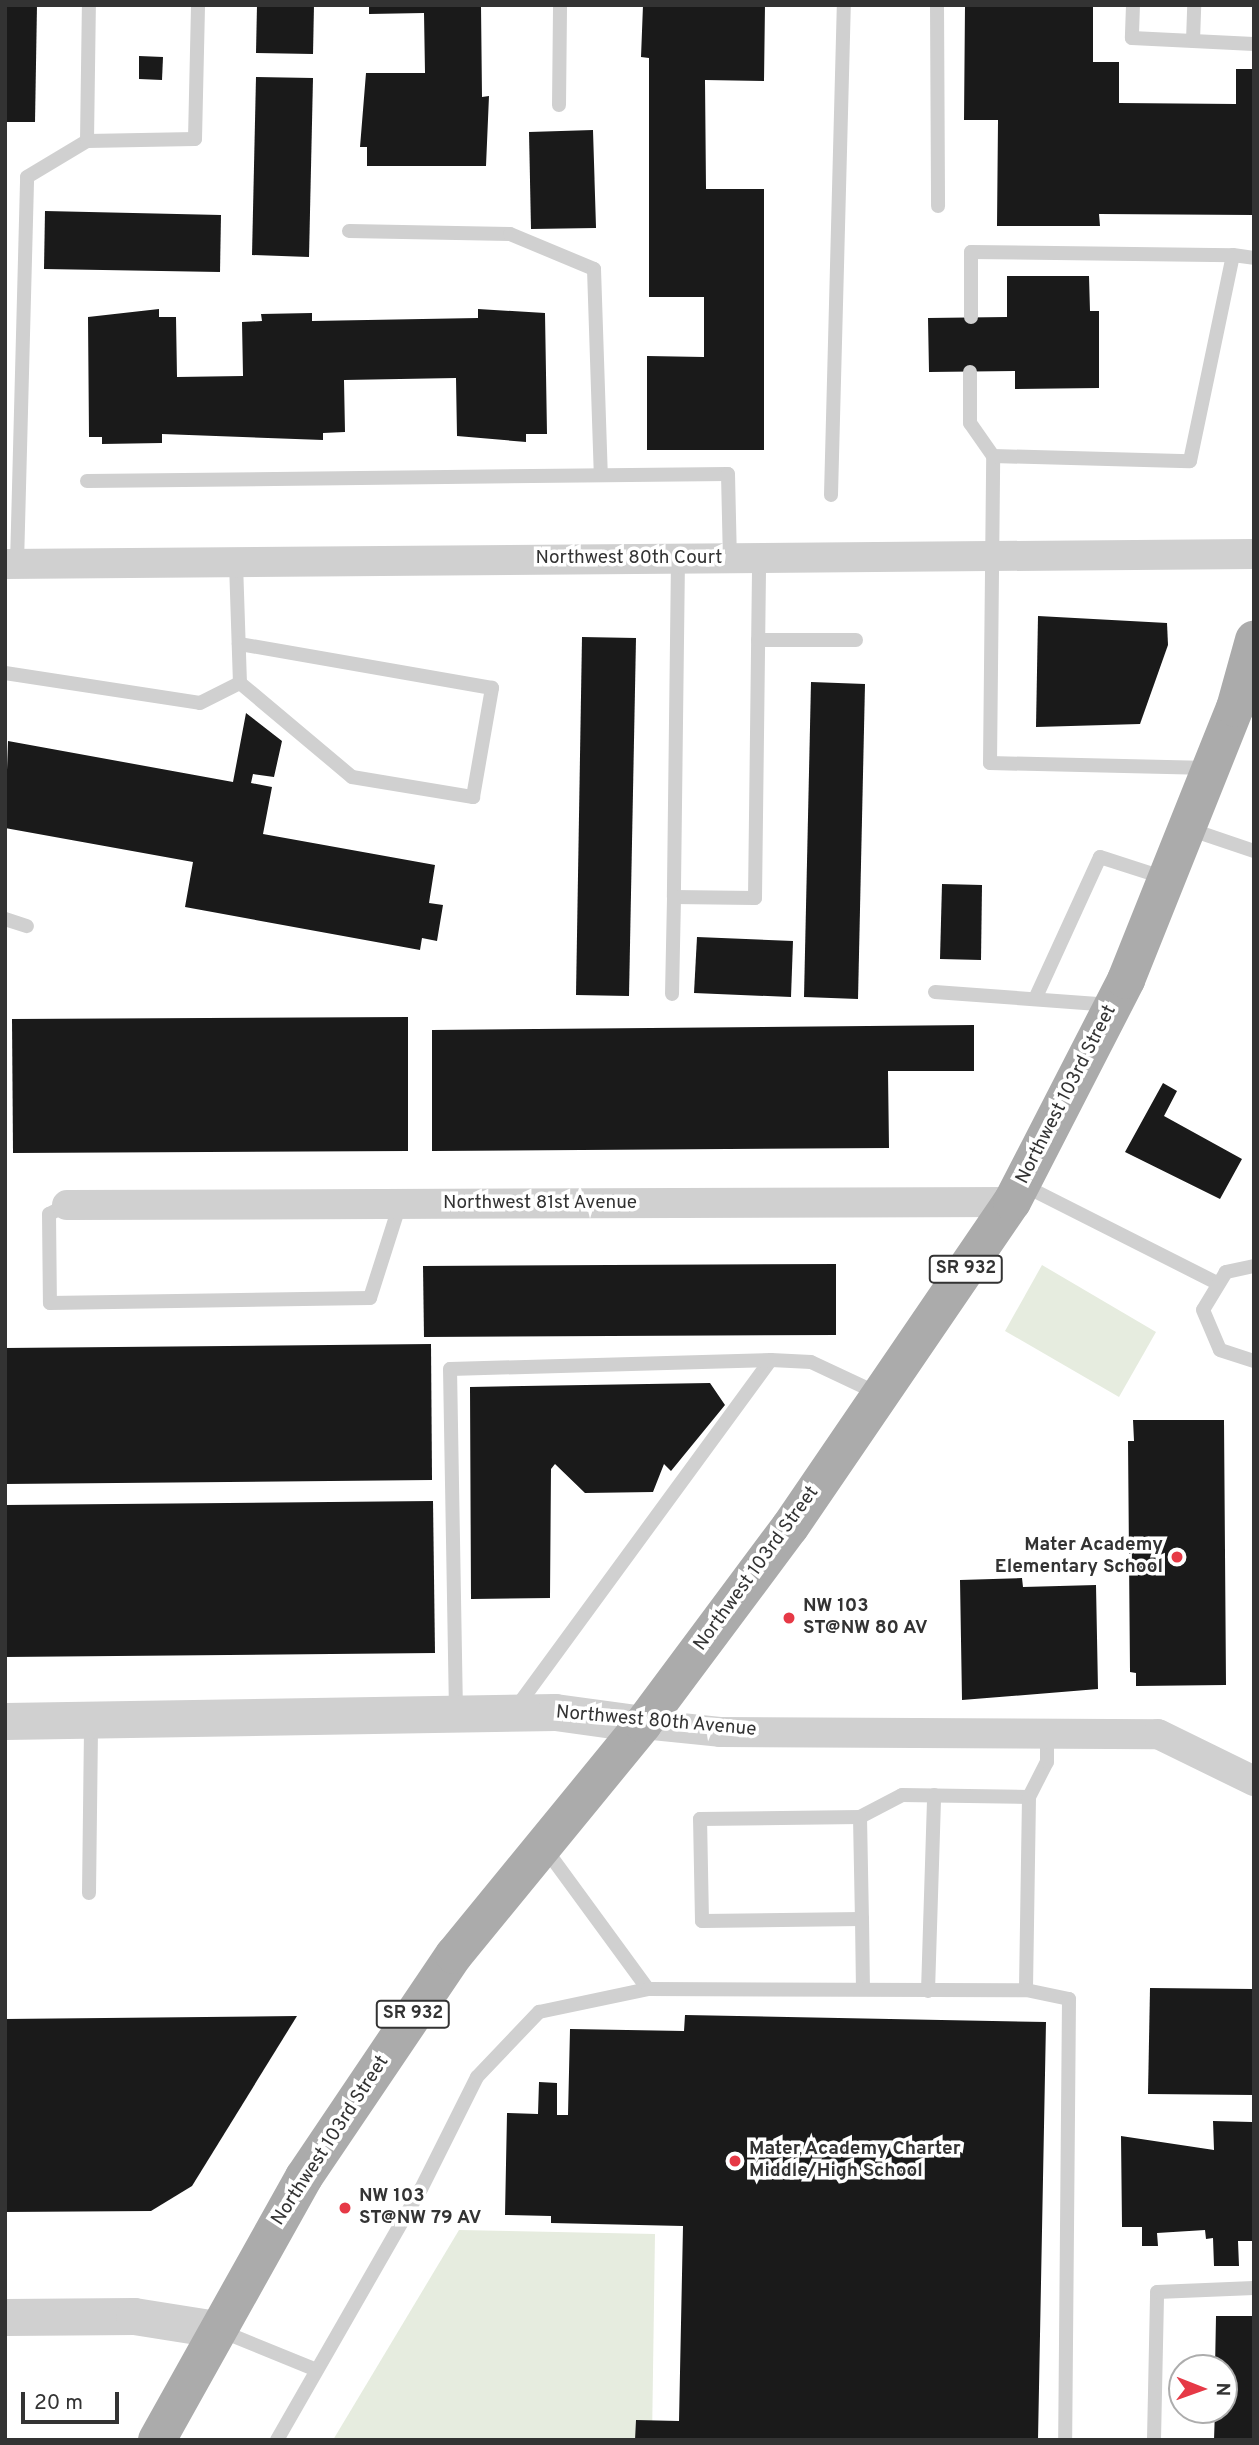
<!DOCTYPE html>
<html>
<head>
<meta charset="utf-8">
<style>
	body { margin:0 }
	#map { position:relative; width:1259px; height:2445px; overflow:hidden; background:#fff; font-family:Overpass,sans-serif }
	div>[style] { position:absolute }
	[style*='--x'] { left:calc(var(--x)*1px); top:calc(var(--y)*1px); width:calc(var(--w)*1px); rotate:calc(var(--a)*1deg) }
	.green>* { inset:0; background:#e6ecdf }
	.building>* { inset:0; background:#1a1a1a }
	.service>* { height:14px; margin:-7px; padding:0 7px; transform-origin:7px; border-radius:7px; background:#d0d0d0 }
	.minor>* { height:30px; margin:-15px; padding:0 15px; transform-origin:15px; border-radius:15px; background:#d0d0d0 }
	.tertiary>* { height:37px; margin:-18.5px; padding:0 18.5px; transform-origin:18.5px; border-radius:18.5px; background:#d0d0d0 }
	.primary>* { height:38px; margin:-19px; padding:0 19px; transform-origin:19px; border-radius:19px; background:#ababab }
	.dots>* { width:19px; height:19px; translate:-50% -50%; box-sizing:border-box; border:4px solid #fff; border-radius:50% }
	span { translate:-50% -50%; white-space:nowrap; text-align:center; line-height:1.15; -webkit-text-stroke:7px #fff; paint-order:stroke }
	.shield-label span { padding:2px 5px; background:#fff; border:2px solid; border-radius:5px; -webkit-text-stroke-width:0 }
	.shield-label { font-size:18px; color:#333; font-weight:700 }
	.street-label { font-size:19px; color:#333 }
	.poi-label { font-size:19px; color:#333; font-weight:700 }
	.right { translate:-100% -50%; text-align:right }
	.left { translate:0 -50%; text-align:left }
	.frame { position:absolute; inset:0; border:7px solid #333; pointer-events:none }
	.north { position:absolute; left:1168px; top:2354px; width:70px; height:70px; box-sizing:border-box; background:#fff; border:2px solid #adadad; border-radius:50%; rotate:91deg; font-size:19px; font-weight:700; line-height:28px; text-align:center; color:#333 }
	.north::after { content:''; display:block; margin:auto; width:24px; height:32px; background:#e63946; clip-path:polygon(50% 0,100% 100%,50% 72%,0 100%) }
	.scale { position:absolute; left:21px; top:2392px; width:98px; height:32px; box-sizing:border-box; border:4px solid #333; border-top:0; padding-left:9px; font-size:21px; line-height:24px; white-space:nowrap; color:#333; -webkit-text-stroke:5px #fff; paint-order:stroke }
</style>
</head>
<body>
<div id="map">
	<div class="green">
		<i style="clip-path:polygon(1042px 1265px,1156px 1332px,1119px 1397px,1005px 1331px)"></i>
		<i style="clip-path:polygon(459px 2230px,655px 2234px,652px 2440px,333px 2440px)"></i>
	</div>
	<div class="building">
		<i style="clip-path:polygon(5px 5px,37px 5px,35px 122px,5px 122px)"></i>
		<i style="clip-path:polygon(257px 5px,314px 5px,313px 54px,256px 53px)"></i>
		<i style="clip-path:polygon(369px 5px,481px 5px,482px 97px,489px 96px,486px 166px,367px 166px,367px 147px,360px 147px,366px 73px,425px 73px,424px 13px,369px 14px)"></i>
		<i style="clip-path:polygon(643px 5px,765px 5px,764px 81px,705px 80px,706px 189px,764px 189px,764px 450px,647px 450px,647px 356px,704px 357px,704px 297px,649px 297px,649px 58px,641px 57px)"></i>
		<i style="clip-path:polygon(965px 5px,1093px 5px,1093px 62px,1119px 62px,1119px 103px,1236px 104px,1236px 69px,1254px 69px,1254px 215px,1099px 214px,1100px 226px,997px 226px,998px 120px,964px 120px)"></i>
		<i style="clip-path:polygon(139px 56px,163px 57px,162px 80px,139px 79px)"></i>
		<i style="clip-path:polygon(256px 77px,313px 78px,309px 257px,252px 255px)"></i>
		<i style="clip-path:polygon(593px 130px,596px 228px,531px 229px,529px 132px)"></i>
		<i style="clip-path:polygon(45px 211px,221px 215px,220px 272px,44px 269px)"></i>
		<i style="clip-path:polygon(1007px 276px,1089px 276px,1090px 311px,1099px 311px,1099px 388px,1015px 389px,1015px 371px,929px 372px,928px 318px,1007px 317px)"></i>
		<i style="clip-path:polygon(159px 309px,159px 317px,176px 317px,177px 377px,243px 376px,242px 322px,262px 321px,261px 314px,312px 313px,312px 321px,478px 318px,478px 309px,545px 313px,547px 434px,526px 434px,526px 442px,457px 436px,456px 378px,344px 380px,345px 432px,323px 433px,323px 440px,162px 434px,162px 443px,102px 444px,102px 437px,89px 437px,88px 317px)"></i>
		<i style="clip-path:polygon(1038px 616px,1167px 623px,1168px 645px,1140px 724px,1036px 727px)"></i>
		<i style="clip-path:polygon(582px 637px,636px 638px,629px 996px,576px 995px)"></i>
		<i style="clip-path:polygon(811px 682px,865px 684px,858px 999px,804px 997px)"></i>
		<i style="clip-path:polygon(246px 713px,282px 741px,274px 777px,253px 774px,251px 783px,272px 787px,263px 834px,435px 865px,429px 903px,443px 905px,437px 941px,422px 938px,420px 950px,185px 907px,193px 862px,5px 828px,8px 741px,233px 782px)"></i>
		<i style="clip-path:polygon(942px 884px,982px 885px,981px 960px,940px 959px)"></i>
		<i style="clip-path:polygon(697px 937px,793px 941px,791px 997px,694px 993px)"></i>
		<i style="clip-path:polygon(408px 1017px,408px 1151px,13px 1153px,12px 1019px)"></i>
		<i style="clip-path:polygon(974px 1025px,974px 1071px,888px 1071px,889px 1148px,432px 1151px,432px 1030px)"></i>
		<i style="clip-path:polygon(1163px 1083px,1177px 1091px,1164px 1116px,1242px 1159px,1220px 1199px,1125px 1152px)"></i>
		<i style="clip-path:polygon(836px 1264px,836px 1335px,424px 1337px,423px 1266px)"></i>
		<i style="clip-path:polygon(431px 1344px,432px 1480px,5px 1484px,5px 1348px)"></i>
		<i style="clip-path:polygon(710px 1383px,725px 1405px,671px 1471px,664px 1464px,653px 1492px,585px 1493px,555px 1464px,551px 1469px,550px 1598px,471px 1599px,470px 1387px)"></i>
		<i style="clip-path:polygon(1133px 1420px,1224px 1420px,1226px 1685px,1136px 1686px,1136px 1673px,1130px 1672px,1128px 1441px,1134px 1441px)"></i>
		<i style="clip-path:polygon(433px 1501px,435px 1653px,5px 1657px,5px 1505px)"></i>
		<i style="clip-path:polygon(1022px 1578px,1023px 1587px,1096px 1585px,1098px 1689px,962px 1700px,960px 1580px)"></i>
		<i style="clip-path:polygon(1150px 1988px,1254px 1989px,1254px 2095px,1148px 2094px)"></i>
		<i style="clip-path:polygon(685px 2015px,1046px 2022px,1038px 2440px,635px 2440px,636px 2420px,679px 2421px,683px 2226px,551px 2223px,551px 2216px,505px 2215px,507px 2113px,538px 2114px,539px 2082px,557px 2083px,557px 2115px,568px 2115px,570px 2029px,684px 2031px)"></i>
		<i style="clip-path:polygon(297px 2016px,192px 2186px,151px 2211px,5px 2212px,5px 2019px)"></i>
		<i style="clip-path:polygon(1213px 2121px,1252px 2122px,1254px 2241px,1238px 2241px,1239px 2266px,1214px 2266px,1213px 2238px,1206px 2239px,1205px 2230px,1157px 2233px,1158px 2246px,1142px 2246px,1142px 2227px,1122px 2227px,1121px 2136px,1214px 2150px)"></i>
		<i style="clip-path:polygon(1216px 2316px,1254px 2316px,1254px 2440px,1214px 2440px,1215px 2410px,1224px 2410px,1224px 2368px,1215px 2368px)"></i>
	</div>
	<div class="service">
		<i style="--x:937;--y:5;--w:201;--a:89.7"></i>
		<i style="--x:1133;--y:5;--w:33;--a:92"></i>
		<i style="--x:1132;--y:38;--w:122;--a:2.8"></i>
		<i style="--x:1193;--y:41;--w:36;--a:-88"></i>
		<i style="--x:559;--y:105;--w:100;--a:-89.4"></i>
		<i style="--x:87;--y:141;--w:136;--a:-89.2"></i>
		<i style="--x:349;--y:231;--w:161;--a:1.1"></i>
		<i style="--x:510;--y:234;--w:91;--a:22.6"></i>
		<i style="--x:594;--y:269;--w:206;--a:88.1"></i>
		<i style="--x:971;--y:317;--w:65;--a:-90"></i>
		<i style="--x:971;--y:252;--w:262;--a:0.7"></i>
		<i style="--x:970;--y:372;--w:51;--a:90"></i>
		<i style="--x:970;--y:423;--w:40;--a:55.1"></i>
		<i style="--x:87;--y:481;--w:641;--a:-0.63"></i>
		<i style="--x:728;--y:474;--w:85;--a:88.7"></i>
		<i style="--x:831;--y:495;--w:490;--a:-88.5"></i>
		<i style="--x:678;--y:559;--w:338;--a:90.7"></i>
		<i style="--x:674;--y:897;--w:81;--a:0.7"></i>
		<i style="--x:755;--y:898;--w:340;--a:-89.3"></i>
		<i style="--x:236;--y:563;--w:120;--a:88.1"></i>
		<i style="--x:240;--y:683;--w:146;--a:40"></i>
		<i style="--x:352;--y:777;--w:123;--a:9.4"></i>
		<i style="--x:473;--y:797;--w:111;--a:-80.1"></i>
		<i style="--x:492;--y:688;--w:257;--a:-170.1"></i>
		<i style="--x:17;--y:564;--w:387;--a:-88.5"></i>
		<i style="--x:27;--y:177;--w:70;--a:-31"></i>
		<i style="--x:87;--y:141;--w:108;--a:-1.1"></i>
		<i style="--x:195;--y:139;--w:134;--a:-88.7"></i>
		<i style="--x:758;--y:640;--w:98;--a:0"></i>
		<i style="--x:5;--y:673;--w:197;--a:8.7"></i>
		<i style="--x:200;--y:703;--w:45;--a:-26.6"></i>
		<i style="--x:1210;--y:768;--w:220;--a:-178.7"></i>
		<i style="--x:990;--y:763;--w:307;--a:-89.4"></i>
		<i style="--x:993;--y:456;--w:197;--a:1.5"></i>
		<i style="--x:1190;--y:461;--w:210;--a:-78.2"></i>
		<i style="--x:1233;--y:255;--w:21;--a:8"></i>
		<i style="--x:1189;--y:829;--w:69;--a:18.7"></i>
		<i style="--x:5;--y:919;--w:23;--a:18"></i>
		<i style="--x:935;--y:992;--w:177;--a:4.2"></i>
		<i style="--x:672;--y:994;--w:97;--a:-88.8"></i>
		<i style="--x:1035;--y:999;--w:156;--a:-65.4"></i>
		<i style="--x:1100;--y:857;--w:68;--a:17.9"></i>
		<i style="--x:1023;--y:1185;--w:215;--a:26.8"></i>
		<i style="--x:67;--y:1205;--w:20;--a:153"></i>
		<i style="--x:49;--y:1214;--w:89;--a:89.4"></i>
		<i style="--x:50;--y:1303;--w:320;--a:-0.9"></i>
		<i style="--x:370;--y:1298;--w:99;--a:-72.3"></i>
		<i style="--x:1254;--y:1266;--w:29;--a:168"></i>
		<i style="--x:1226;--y:1272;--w:44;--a:121.2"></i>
		<i style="--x:1203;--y:1310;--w:43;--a:67"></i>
		<i style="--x:1220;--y:1350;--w:36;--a:18"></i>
		<i style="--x:516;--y:1708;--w:431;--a:-53.8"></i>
		<i style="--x:771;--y:1360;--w:40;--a:2.9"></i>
		<i style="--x:811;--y:1362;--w:75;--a:25.2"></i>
		<i style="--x:456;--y:1712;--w:343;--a:-91"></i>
		<i style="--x:450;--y:1369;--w:321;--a:-1.6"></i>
		<i style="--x:1029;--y:1797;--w:39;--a:-63"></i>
		<i style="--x:1047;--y:1762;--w:29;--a:-90"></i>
		<i style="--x:860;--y:1817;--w:47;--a:-27.6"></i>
		<i style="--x:902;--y:1795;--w:127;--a:0.9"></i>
		<i style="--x:1029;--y:1797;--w:193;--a:90.9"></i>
		<i style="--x:544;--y:1847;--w:176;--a:53.8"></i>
		<i style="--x:89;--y:1893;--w:171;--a:-89.3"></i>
		<i style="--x:862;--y:1919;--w:160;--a:179.3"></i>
		<i style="--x:702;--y:1921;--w:102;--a:-91.1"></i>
		<i style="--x:700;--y:1819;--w:160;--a:-0.7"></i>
		<i style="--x:860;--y:1817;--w:102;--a:88.9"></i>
		<i style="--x:862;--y:1919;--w:70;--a:89.2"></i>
		<i style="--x:928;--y:1991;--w:196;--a:-88.2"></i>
		<i style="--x:221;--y:2331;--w:100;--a:22.2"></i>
		<i style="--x:277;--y:2440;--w:289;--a:-60.2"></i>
		<i style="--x:421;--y:2189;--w:125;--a:-63.4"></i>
		<i style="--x:477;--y:2077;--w:90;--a:-46.4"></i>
		<i style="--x:539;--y:2012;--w:111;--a:-11.9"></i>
		<i style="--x:648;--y:1989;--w:378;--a:0.2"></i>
		<i style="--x:1026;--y:1990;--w:44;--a:11.8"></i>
		<i style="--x:1069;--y:1999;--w:441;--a:90.5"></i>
		<i style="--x:1154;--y:2440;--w:148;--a:-88.8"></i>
		<i style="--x:1157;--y:2292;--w:97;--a:-2.4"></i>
	</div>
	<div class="minor">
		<i style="--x:5;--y:564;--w:1249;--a:-0.46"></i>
		<i style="--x:67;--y:1205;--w:945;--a:-0.18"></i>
		<i style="--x:643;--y:1724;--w:77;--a:5.9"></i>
		<i style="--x:720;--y:1732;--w:438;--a:0.3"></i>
		<i style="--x:1158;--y:1734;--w:107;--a:26.1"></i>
	</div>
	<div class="tertiary">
		<i style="--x:5;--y:1721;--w:550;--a:-0.94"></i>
		<i style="--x:555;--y:1712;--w:89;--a:7.8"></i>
		<i style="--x:5;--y:2317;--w:129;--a:-0.4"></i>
		<i style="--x:134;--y:2316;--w:83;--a:9"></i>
	</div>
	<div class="primary">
		<i style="--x:157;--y:2440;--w:301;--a:-60.8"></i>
		<i style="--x:304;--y:2177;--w:268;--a:-56"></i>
		<i style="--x:454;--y:1955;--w:298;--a:-50.7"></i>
		<i style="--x:643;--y:1724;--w:246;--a:-53.3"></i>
		<i style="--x:790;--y:1527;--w:394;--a:-55.7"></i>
		<i style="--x:1012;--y:1202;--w:250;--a:-62.8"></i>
		<i style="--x:1126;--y:980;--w:293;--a:-68.2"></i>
		<i style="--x:1235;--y:708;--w:71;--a:-74.4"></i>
	</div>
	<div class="dots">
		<i style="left:1177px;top:1557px;background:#e63946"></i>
		<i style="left:789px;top:1618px;background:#e63946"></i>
		<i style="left:735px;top:2161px;background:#e63946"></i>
		<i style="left:345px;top:2208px;background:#e63946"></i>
	</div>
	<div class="shield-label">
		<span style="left:966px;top:1269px">SR 932</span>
		<span style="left:413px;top:2014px">SR 932</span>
	</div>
	<div class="street-label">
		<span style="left:629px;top:559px">Northwest 80th Court</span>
		<span style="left:1067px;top:1095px;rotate:-63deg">Northwest 103rd Street</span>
		<span style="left:540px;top:1204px">Northwest 81st Avenue</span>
		<span style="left:757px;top:1569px;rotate:-54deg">Northwest 103rd Street</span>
		<span style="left:656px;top:1722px;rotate:5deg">Northwest 80th Avenue</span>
		<span style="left:331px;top:2141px;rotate:-57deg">Northwest 103rd Street</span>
	</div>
	<div class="poi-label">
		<span class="right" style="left:1163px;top:1557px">Mater Academy<br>Elementary School</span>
		<span class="left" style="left:803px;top:1618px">NW 103<br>ST@NW 80 AV</span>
		<span class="left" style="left:749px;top:2161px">Mater Academy Charter<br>Middle/High School</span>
		<span class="left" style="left:359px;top:2208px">NW 103<br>ST@NW 79 AV</span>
	</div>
	<div class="frame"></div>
	<div class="north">N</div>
	<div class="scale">20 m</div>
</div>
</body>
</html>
